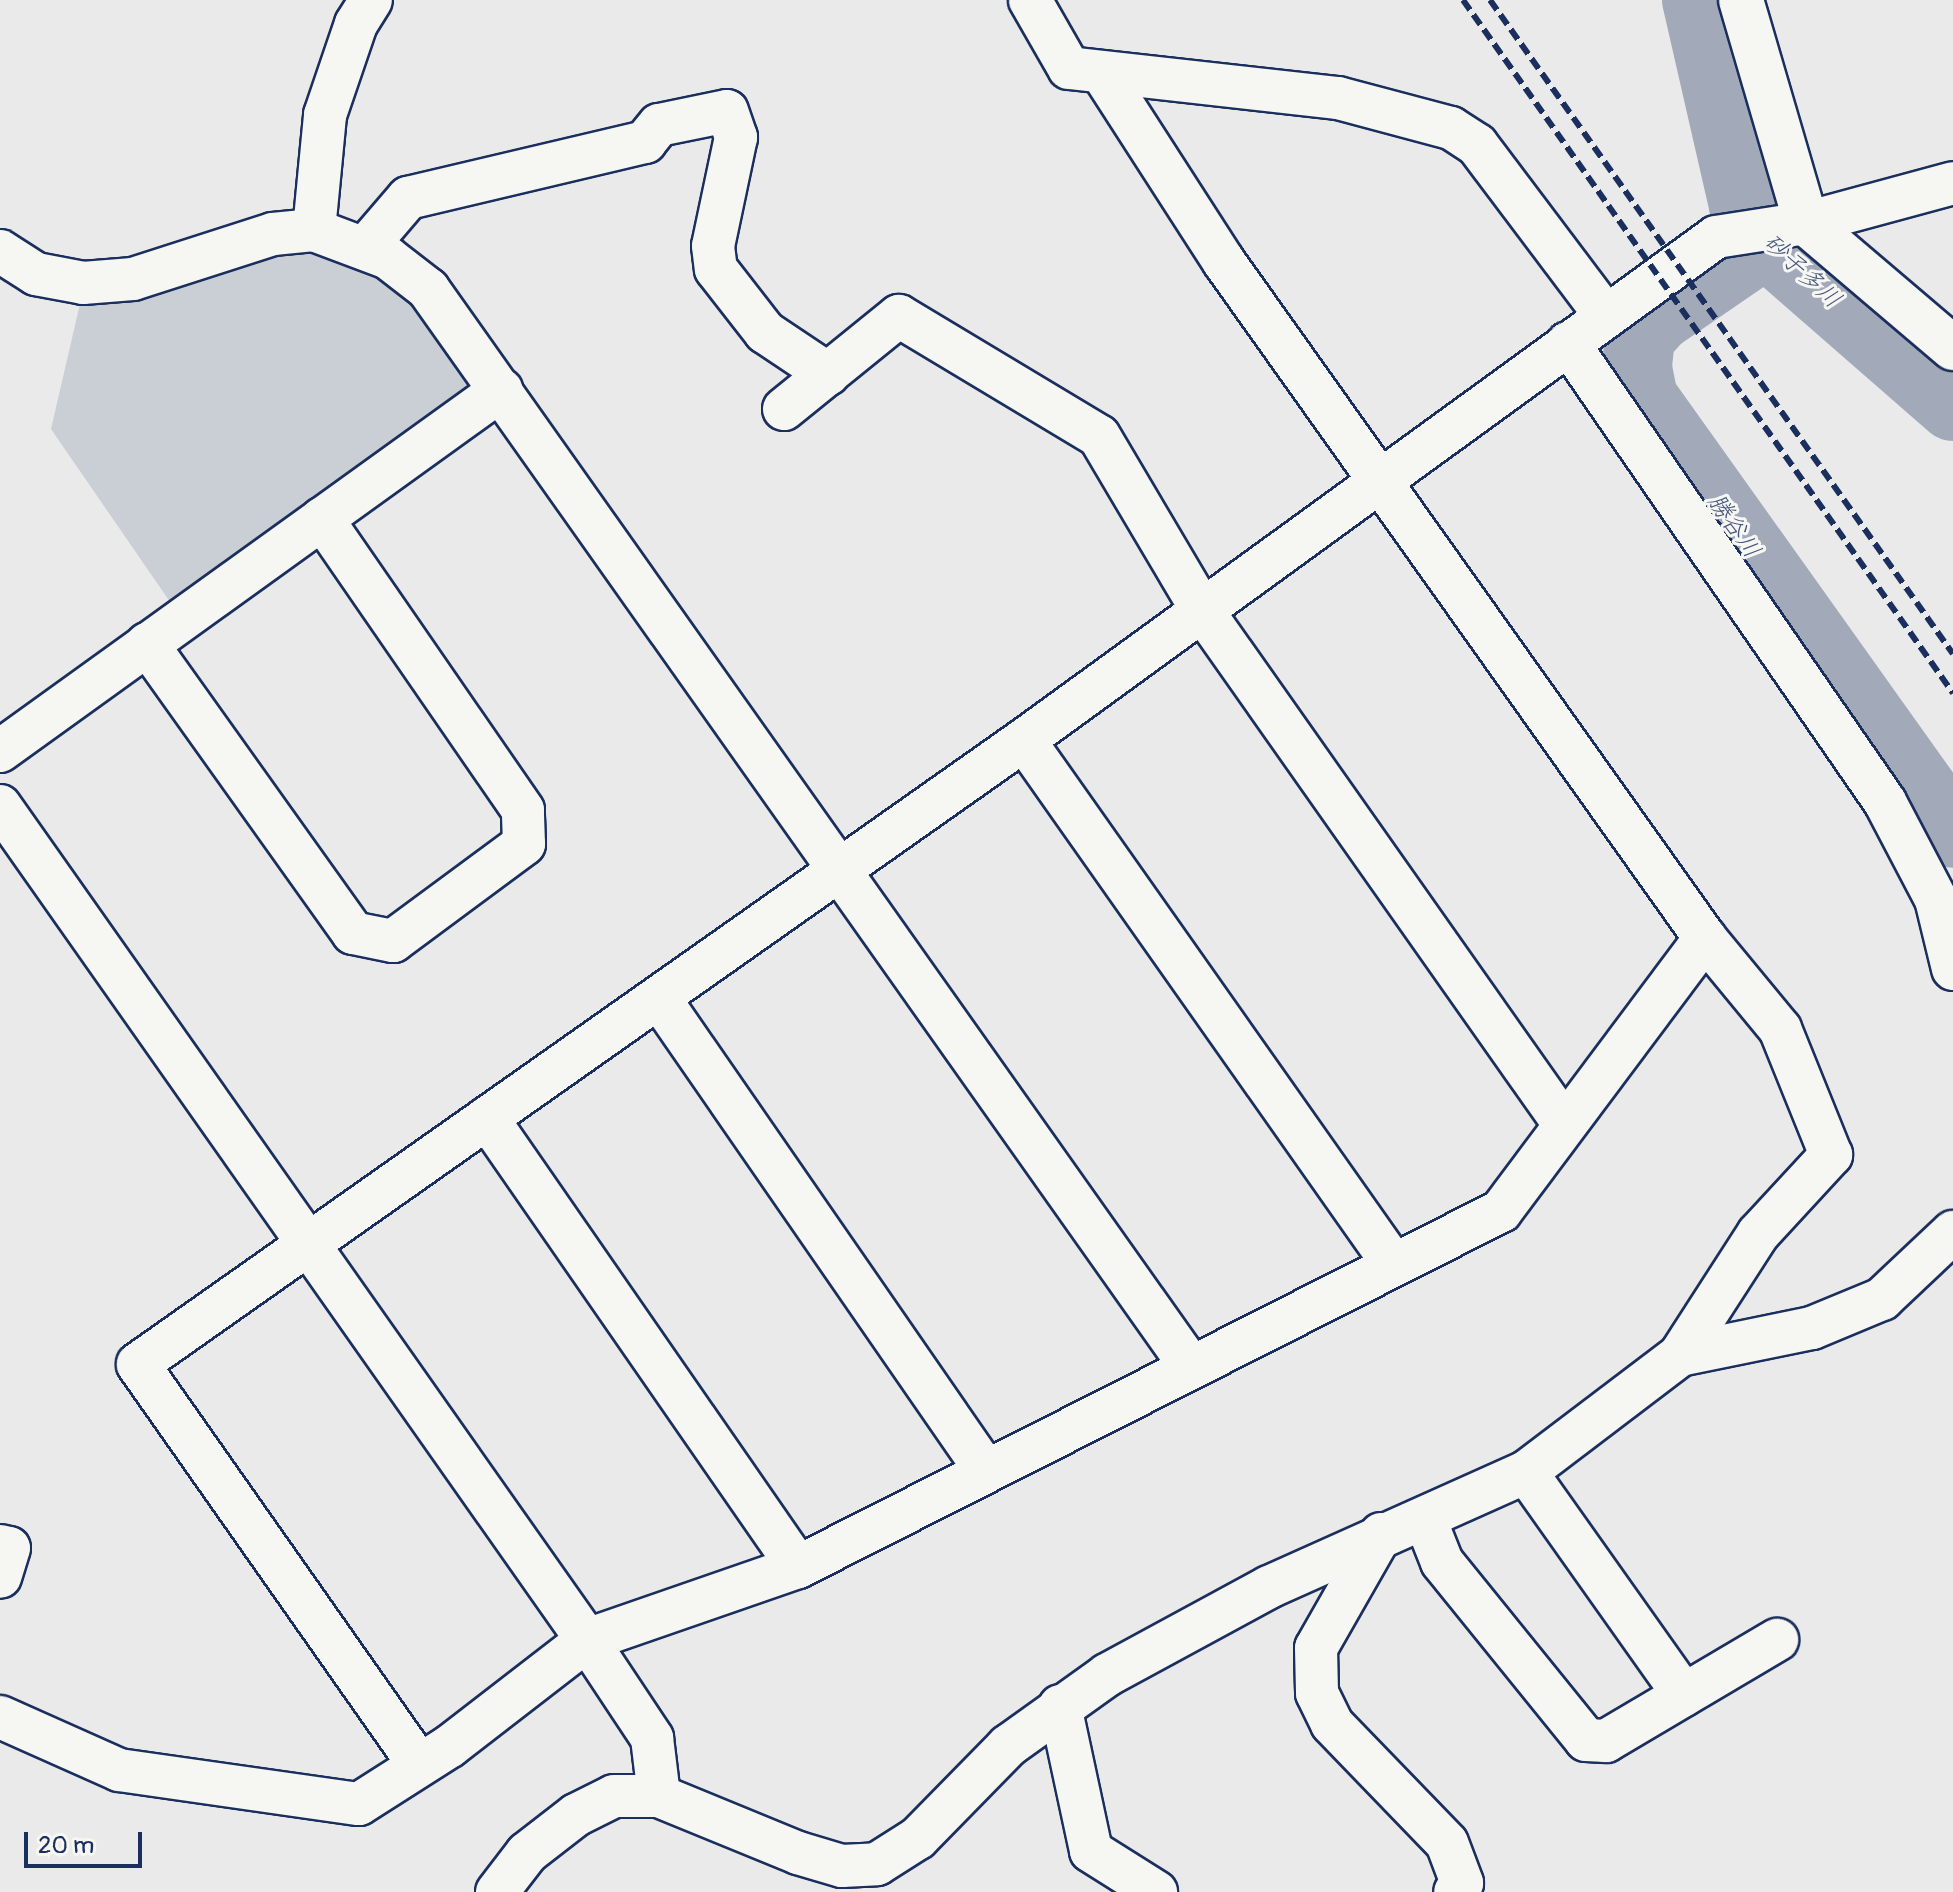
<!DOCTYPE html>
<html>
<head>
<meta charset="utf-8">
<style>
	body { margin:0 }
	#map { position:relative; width:1953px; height:1892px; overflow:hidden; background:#e9eae9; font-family:Pangolin,"Klee One",sans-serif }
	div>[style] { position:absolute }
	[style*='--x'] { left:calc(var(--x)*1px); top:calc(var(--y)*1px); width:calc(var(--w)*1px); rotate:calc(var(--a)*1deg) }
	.green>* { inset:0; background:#caced5 }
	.river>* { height:70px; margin:-35px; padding:0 35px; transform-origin:35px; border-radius:35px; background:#a2aaba }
	.roads { filter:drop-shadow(2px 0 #1b2f5e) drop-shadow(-2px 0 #1b2f5e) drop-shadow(0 2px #1b2f5e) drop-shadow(0 -2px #1b2f5e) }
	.street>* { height:42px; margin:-21px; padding:0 21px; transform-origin:21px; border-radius:21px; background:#f6f6f2 }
	.secondary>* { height:44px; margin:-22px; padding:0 22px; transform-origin:22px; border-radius:22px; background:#f6f6f2 }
	.rail>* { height:6px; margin-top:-3px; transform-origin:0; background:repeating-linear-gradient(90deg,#1b2f5e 0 12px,transparent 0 18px) }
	span { translate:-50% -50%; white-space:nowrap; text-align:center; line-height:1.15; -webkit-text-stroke:6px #f6f6f2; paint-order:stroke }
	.water-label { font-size:24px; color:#44547a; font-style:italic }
	.scale { position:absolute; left:24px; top:1832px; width:118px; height:36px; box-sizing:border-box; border:4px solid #1b2f5e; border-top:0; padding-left:10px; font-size:24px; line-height:28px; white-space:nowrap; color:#1b2f5e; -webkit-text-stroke:6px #f6f6f2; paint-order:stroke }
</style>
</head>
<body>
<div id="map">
	<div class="green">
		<i style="clip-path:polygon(282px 241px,387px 266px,501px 416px,177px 612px,51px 429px,82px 295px)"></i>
	</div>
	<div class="river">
		<i style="--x:1697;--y:0;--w:211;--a:77.1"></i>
		<i style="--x:1744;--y:206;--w:43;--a:59.3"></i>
		<i style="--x:1766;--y:243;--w:248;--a:41.1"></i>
		<i style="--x:1766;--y:243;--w:131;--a:145.6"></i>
		<i style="--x:1658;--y:317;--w:27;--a:132"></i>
		<i style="--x:1640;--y:337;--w:31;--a:96"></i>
		<i style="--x:1637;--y:368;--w:31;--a:79"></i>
		<i style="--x:1643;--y:398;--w:534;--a:54.52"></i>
	</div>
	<div class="roads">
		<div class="street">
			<i style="--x:1030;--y:0;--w:78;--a:60.2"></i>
			<i style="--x:1069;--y:68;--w:271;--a:6.4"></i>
			<i style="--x:1338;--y:98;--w:117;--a:14.9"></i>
			<i style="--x:1451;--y:128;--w:31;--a:33"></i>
			<i style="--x:1477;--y:145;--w:214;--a:53"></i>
			<i style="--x:314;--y:230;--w:116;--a:-84.5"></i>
			<i style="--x:325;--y:115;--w:96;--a:-71.2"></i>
			<i style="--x:356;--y:24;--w:28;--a:-58"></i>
			<i style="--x:366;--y:247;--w:65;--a:-49.4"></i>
			<i style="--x:408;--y:198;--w:244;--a:-13.3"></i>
			<i style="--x:645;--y:142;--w:22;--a:-51"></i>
			<i style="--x:659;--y:125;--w:69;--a:-11.6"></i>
			<i style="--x:727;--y:111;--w:28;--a:71"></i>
			<i style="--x:736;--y:137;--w:111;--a:101.9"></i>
			<i style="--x:713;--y:246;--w:23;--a:83"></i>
			<i style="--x:716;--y:269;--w:80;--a:52.1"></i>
			<i style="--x:765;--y:332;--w:76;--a:33.7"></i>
			<i style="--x:0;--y:251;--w:43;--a:32.6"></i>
			<i style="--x:36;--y:274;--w:48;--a:10.8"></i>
			<i style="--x:83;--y:283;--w:50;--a:-4.6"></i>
			<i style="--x:133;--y:279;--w:147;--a:-17.8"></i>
			<i style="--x:273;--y:234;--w:41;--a:-5.6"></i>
			<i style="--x:314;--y:230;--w:79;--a:20.7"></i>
			<i style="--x:388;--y:258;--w:51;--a:37.8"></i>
			<i style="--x:428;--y:289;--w:1321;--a:54.71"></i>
			<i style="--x:1568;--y:343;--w:558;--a:55.37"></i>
			<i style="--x:1885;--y:802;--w:110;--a:62.3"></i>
			<i style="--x:1936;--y:899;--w:72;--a:76.3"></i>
			<i style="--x:784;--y:409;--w:148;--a:-39"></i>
			<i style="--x:899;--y:316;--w:233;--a:31"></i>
			<i style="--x:1099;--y:436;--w:202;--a:59.4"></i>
			<i style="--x:1202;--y:610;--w:629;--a:54.84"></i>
			<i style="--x:147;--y:644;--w:355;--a:54.5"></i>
			<i style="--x:353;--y:933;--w:41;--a:11.3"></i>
			<i style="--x:393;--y:941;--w:163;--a:-36.5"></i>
			<i style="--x:524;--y:844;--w:34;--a:-92"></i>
			<i style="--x:523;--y:810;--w:354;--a:-124.6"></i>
			<i style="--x:1024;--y:740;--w:642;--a:54.83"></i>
			<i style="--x:0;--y:751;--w:618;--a:-35.77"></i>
			<i style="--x:0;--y:806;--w:1020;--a:54.86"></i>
			<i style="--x:587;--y:1640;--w:118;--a:56.4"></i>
			<i style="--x:652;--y:1738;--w:58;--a:83.1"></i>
			<i style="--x:659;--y:998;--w:575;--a:55.34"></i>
			<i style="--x:487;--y:1118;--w:546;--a:55.29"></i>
			<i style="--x:1680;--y:1355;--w:135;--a:-11.6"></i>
			<i style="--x:1812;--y:1328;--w:76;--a:-22.5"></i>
			<i style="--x:1882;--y:1299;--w:98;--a:-43.3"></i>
			<i style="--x:1526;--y:1472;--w:273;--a:54.7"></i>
			<i style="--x:1425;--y:1519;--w:46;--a:68.4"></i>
			<i style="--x:1442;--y:1562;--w:229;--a:51"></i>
			<i style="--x:1586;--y:1740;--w:20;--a:3"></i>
			<i style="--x:1606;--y:1741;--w:199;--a:-30.6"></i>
			<i style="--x:1381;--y:1534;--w:131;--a:119.7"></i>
			<i style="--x:1316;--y:1648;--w:45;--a:88.7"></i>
			<i style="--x:1317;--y:1693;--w:34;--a:64"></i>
			<i style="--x:1332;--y:1724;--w:165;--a:46"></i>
			<i style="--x:1447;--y:1843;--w:43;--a:69.4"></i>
			<i style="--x:1462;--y:1883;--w:11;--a:128"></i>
			<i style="--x:0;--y:1546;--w:9;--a:13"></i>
			<i style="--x:9;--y:1548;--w:30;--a:107"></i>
			<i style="--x:1060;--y:1706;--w:148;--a:77.9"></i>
			<i style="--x:1091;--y:1851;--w:77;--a:32.2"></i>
			<i style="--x:0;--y:1717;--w:130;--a:24"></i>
			<i style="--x:119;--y:1770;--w:242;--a:8.1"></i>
			<i style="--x:359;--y:1804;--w:108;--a:-32.5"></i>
			<i style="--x:450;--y:1746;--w:173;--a:-37.7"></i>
			<i style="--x:587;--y:1640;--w:223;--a:-19.1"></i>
			<i style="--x:798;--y:1567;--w:788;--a:-26.86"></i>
			<i style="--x:1501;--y:1211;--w:341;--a:-53.2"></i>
			<i style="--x:418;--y:1763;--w:487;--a:-125.1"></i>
			<i style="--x:138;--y:1364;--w:1084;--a:-35.16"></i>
			<i style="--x:1024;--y:740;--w:855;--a:-36.01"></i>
			<i style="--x:1716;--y:237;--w:91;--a:-8.8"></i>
			<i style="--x:1806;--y:223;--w:152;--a:-15.2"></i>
			<i style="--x:497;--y:1892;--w:49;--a:-52.4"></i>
			<i style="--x:527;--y:1853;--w:62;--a:-37.8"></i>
			<i style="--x:576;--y:1815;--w:42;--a:-26.6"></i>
			<i style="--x:614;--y:1796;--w:45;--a:0"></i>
			<i style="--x:659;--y:1796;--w:150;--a:22.3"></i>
			<i style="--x:798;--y:1853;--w:46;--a:16.5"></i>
			<i style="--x:842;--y:1866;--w:35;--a:-3"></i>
			<i style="--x:877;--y:1864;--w:49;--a:-32.4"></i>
			<i style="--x:918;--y:1838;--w:129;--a:-45.6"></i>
			<i style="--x:1008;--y:1746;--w:122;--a:-35.6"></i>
			<i style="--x:1107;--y:1675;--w:184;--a:-28.5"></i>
			<i style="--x:1269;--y:1587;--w:282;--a:-24.1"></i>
			<i style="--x:1526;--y:1472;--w:193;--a:-37.2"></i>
			<i style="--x:1680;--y:1355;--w:144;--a:-57.2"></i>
			<i style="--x:1758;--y:1234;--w:108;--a:-47.3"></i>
			<i style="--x:1831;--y:1155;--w:136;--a:-112"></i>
			<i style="--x:1780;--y:1029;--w:118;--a:-129.5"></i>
			<i style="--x:1705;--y:938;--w:830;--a:-125.43"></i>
			<i style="--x:1224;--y:262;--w:220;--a:-122.8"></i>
		</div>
		<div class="secondary">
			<i style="--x:1741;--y:0;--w:232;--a:73.7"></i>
			<i style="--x:1806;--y:223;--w:193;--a:40.4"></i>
		</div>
	</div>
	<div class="rail">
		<i style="--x:1463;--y:0;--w:849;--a:54.74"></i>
		<i style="--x:1490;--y:0;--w:801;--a:54.7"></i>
	</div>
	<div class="water-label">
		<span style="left:1802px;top:271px;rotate:43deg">砂子多川</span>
		<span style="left:1734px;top:526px;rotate:55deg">勝谷川</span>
	</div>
	<div class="scale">20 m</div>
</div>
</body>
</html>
